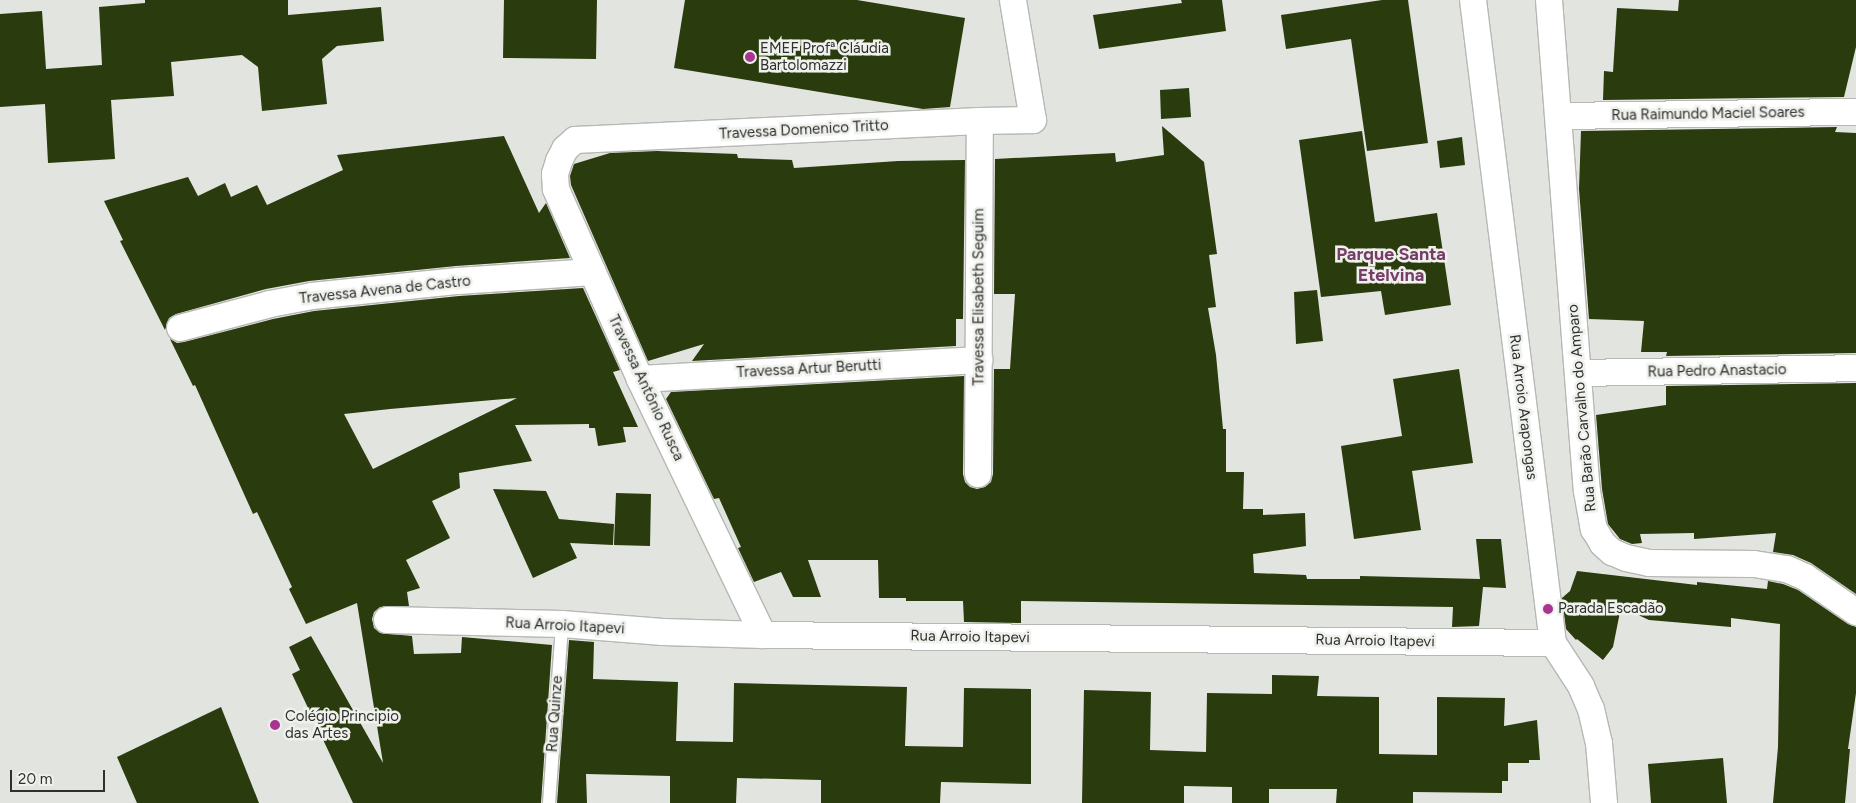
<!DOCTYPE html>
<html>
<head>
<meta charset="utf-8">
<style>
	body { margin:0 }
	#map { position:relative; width:1856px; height:803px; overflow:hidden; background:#e2e4df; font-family:Figtree,sans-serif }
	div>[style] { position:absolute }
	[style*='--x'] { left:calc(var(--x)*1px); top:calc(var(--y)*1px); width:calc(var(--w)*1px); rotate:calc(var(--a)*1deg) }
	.building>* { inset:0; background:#2a3b0d }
	.roads { filter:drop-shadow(1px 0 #b6b8b4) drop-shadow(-1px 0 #b6b8b4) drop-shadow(0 1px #b6b8b4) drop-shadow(0 -1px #b6b8b4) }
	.service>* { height:12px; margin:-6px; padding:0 6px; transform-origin:6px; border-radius:6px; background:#fff }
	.minor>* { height:26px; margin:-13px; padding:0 13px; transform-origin:13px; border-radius:13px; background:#fff }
	.dots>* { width:14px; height:14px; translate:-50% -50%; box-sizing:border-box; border:2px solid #eff1ec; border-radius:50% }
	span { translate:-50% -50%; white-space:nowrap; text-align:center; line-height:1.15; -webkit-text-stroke:5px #eff1ec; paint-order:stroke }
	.poi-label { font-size:15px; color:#2f302e }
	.left { translate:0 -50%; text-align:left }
	.street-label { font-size:15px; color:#2f302e }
	.quarter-label { font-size:18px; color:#773d68; font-weight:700 }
	.scale { position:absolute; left:10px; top:770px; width:95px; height:22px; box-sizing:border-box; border:2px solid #2f302e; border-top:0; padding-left:6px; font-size:15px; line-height:18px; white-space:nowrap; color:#2f302e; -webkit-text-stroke:4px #eff1ec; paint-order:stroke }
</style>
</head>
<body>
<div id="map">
	<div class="building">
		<i style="clip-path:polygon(145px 0,288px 0,288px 15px,381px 7px,384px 41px,337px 46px,322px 59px,327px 104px,262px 111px,258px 67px,242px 55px,171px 62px,174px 96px,111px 100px,115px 159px,48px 163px,45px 104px,0 107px,0 14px,42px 11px,46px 69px,102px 65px,99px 7px,145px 3px)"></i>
		<i style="clip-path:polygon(504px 0,597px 0,596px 59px,503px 58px)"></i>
		<i style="clip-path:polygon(685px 0,857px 0,965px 18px,950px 107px,923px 109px,674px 68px)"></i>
		<i style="clip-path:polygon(1181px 0,1222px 0,1226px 31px,1099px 49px,1093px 15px,1182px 3px)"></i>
		<i style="clip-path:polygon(1382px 0,1408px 0,1428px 143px,1367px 151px,1351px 39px,1286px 49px,1281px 15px)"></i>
		<i style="clip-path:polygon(1679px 0,1856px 0,1856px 47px,1844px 97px,1603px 100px,1604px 71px,1613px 72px,1617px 8px,1678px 11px)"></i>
		<i style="clip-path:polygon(1189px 88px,1191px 117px,1161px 119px,1160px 90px)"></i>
		<i style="clip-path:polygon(1162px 126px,1204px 162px,1217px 254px,1209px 255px,1216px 307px,1208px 308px,1216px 355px,1223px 429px,1226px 429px,1226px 472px,1244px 472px,1243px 509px,1263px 509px,1263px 515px,1305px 513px,1306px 546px,1253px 554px,1254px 573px,1306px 575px,1307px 579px,1360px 579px,1360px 576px,1480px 579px,1476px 539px,1501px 539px,1506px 588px,1483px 587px,1479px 626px,1452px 627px,1453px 607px,1021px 601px,1021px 623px,964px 622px,963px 601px,906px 601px,906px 598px,879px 598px,878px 560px,808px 560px,821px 597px,793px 597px,781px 572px,754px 582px,738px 548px,741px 547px,719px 498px,714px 499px,666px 399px,671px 392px,964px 376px,963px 474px,965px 482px,970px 487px,977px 489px,985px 487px,991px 482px,993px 474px,994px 369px,1010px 369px,1015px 294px,994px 294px,995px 159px,1115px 153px,1116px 162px,1164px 155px)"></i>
		<i style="clip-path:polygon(1837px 127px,1835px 132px,1856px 133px,1856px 353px,1666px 356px,1667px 352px,1641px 352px,1644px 321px,1589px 319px,1579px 189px,1581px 131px)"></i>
		<i style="clip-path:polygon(1362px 131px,1375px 222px,1437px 213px,1451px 305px,1385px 315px,1381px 291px,1321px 297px,1299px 140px)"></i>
		<i style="clip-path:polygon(504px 136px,539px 213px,546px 203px,570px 258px,456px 266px,309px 281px,266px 289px,176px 314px,169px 318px,165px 330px,120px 241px,123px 240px,104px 201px,188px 177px,198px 196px,225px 183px,231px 197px,257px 185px,267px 205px,343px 170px,337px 155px)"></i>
		<i style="clip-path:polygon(1462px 137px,1465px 165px,1440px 168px,1437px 141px)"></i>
		<i style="clip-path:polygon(657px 151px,737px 154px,738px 158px,792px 160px,794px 168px,898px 161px,965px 160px,963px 319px,956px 319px,956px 346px,692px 361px,704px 344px,648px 361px,571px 185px,570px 176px,574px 164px,610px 153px)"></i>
		<i style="clip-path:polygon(evenodd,583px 288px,620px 370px,613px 372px,638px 427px,623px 427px,626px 442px,598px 446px,595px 428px,589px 428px,589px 424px,515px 425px,532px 461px,459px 473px,460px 488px,432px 501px,450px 538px,406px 560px,420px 588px,407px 592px,409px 606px,380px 607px,374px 612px,372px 619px,374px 628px,380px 633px,412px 636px,414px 654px,461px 653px,462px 637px,552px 645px,541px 803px,353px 803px,292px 674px,300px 670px,289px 647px,311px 636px,383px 763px,357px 603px,306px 624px,289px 589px,292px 587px,257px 512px,253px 514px,195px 385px,193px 386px,170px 339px,177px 343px,184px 342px,273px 319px,314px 311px,459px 296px,583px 288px,517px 398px,373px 469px,344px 414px,390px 409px,517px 398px)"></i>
		<i style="clip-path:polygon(1317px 290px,1323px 341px,1296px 344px,1294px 292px)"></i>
		<i style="clip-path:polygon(1459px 369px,1473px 463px,1412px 471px,1421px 530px,1354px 539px,1341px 446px,1402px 436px,1393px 379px)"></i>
		<i style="clip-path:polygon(1856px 383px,1856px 594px,1811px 563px,1793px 555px,1773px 552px,1776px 533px,1694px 539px,1694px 533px,1640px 534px,1642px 543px,1632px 544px,1620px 539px,1608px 524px,1602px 489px,1596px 415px,1666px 405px,1666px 386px)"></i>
		<i style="clip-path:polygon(493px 489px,546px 491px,559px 519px,614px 524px,613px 545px,570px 543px,577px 558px,533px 578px)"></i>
		<i style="clip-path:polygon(616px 493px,651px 494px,650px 546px,614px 545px)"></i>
		<i style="clip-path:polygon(1577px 571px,1697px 585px,1697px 582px,1767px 589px,1768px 581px,1783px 584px,1798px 590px,1848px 624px,1856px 627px,1856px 693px,1848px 749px,1850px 749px,1845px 803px,1773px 803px,1778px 747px,1780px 624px,1731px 618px,1731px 627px,1649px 620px,1621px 607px,1613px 647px,1603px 660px,1577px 639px,1576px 640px,1566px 629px,1562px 598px,1570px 591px)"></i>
		<i style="clip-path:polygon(569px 640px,594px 642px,593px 679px,678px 682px,676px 741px,733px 742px,734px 683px,907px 687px,905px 746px,963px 747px,964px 688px,1031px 689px,1031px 784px,941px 782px,940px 803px,821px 803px,821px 780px,737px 778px,736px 803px,670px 803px,670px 776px,586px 774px,587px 803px,557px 803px)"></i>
		<i style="clip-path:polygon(1272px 675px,1319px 676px,1317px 696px,1379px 697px,1379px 754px,1437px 755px,1437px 697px,1505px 698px,1504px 726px,1537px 720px,1540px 760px,1529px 760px,1529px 763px,1508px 763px,1508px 781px,1502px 781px,1502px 793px,1413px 792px,1413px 803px,1336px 803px,1337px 789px,1269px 789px,1269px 803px,1232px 803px,1232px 787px,1184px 786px,1184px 803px,1082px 803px,1084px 690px,1151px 692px,1150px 750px,1206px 752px,1207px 693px,1272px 694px)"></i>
		<i style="clip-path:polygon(221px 707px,259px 803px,137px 803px,117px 757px)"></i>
		<i style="clip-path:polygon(1723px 758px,1727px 803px,1651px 803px,1648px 764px)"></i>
	</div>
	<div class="roads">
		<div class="service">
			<i style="--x:549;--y:803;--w:179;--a:-85.8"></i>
		</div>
		<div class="minor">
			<i style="--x:1473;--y:0;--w:648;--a:82.91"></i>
			<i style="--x:1553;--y:643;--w:51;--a:56.9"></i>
			<i style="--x:1581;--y:686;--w:25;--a:67"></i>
			<i style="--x:1591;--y:709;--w:35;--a:77"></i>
			<i style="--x:1599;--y:743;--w:60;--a:85.2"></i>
			<i style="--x:1549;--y:0;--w:492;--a:85.6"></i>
			<i style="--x:1587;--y:491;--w:39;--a:80"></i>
			<i style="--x:1594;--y:529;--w:17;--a:59"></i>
			<i style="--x:1603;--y:544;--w:12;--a:42"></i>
			<i style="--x:1612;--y:552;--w:15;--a:23"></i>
			<i style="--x:1626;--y:558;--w:24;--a:12"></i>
			<i style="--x:1649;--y:563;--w:105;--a:0.5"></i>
			<i style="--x:1754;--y:564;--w:33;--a:9"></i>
			<i style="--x:1787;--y:569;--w:20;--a:24"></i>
			<i style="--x:1805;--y:577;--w:62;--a:34.5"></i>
			<i style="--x:1560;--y:116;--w:296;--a:-0.8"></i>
			<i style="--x:180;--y:328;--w:93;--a:-14.9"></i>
			<i style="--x:270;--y:304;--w:43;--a:-10.8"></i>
			<i style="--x:312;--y:296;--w:147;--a:-5.9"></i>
			<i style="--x:458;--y:281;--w:135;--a:-3.8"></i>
			<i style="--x:1578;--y:373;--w:278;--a:-1"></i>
			<i style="--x:640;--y:379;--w:340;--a:-3.2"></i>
			<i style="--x:978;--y:474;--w:353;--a:-89.7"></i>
			<i style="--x:387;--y:620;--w:175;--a:1.3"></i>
			<i style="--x:562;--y:624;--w:101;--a:4.5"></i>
			<i style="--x:663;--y:632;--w:100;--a:1.7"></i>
			<i style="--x:763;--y:635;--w:790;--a:0.58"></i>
			<i style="--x:763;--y:635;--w:284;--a:-115.7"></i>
			<i style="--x:640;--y:379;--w:208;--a:-113.9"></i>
			<i style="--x:556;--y:189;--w:15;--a:-94"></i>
			<i style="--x:555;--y:174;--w:14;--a:-73"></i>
			<i style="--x:559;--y:161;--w:13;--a:-63"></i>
			<i style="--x:565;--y:149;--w:13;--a:-42"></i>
			<i style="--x:575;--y:140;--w:405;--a:-2.7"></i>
			<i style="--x:980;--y:121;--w:53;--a:-1.1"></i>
			<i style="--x:1033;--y:120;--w:122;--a:-99.5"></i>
		</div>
	</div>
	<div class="dots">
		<i style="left:750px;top:57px;background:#a83690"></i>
		<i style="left:1548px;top:609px;background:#a83690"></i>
		<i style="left:275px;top:725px;background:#a83690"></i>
	</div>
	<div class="poi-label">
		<span class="left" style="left:760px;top:57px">EMEF Profª Cláudia<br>Bartolomazzi</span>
		<span class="left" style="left:1558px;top:609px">Parada Escadão</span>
		<span class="left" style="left:285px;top:725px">Colégio Principio<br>das Artes</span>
	</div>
	<div class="street-label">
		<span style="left:1708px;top:114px;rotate:-1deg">Rua Raimundo Maciel Soares</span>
		<span style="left:804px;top:130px;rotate:-3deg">Travessa Domenico Tritto</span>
		<span style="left:385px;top:290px;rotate:-6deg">Travessa Avena de Castro</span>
		<span style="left:979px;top:297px;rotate:-90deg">Travessa Elisabeth Seguim</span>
		<span style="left:809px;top:369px;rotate:-3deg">Travessa Artur Berutti</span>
		<span style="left:1717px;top:371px;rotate:-1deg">Rua Pedro Anastacio</span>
		<span style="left:646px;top:388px;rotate:65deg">Travessa Antônio Rusca</span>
		<span style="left:1523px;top:407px;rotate:83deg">Rua Arroio Arapongas</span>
		<span style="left:1582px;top:408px;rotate:-95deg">Rua Barão Carvalho do Amparo</span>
		<span style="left:565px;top:626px;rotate:3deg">Rua Arroio Itapevi</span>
		<span style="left:970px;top:637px;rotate:1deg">Rua Arroio Itapevi</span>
		<span style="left:1375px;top:641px;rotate:1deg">Rua Arroio Itapevi</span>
		<span style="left:555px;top:714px;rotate:-86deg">Rua Quinze</span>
	</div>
	<div class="quarter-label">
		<span style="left:1391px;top:265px">Parque Santa<br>Etelvina</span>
	</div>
	<div class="scale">20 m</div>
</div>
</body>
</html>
